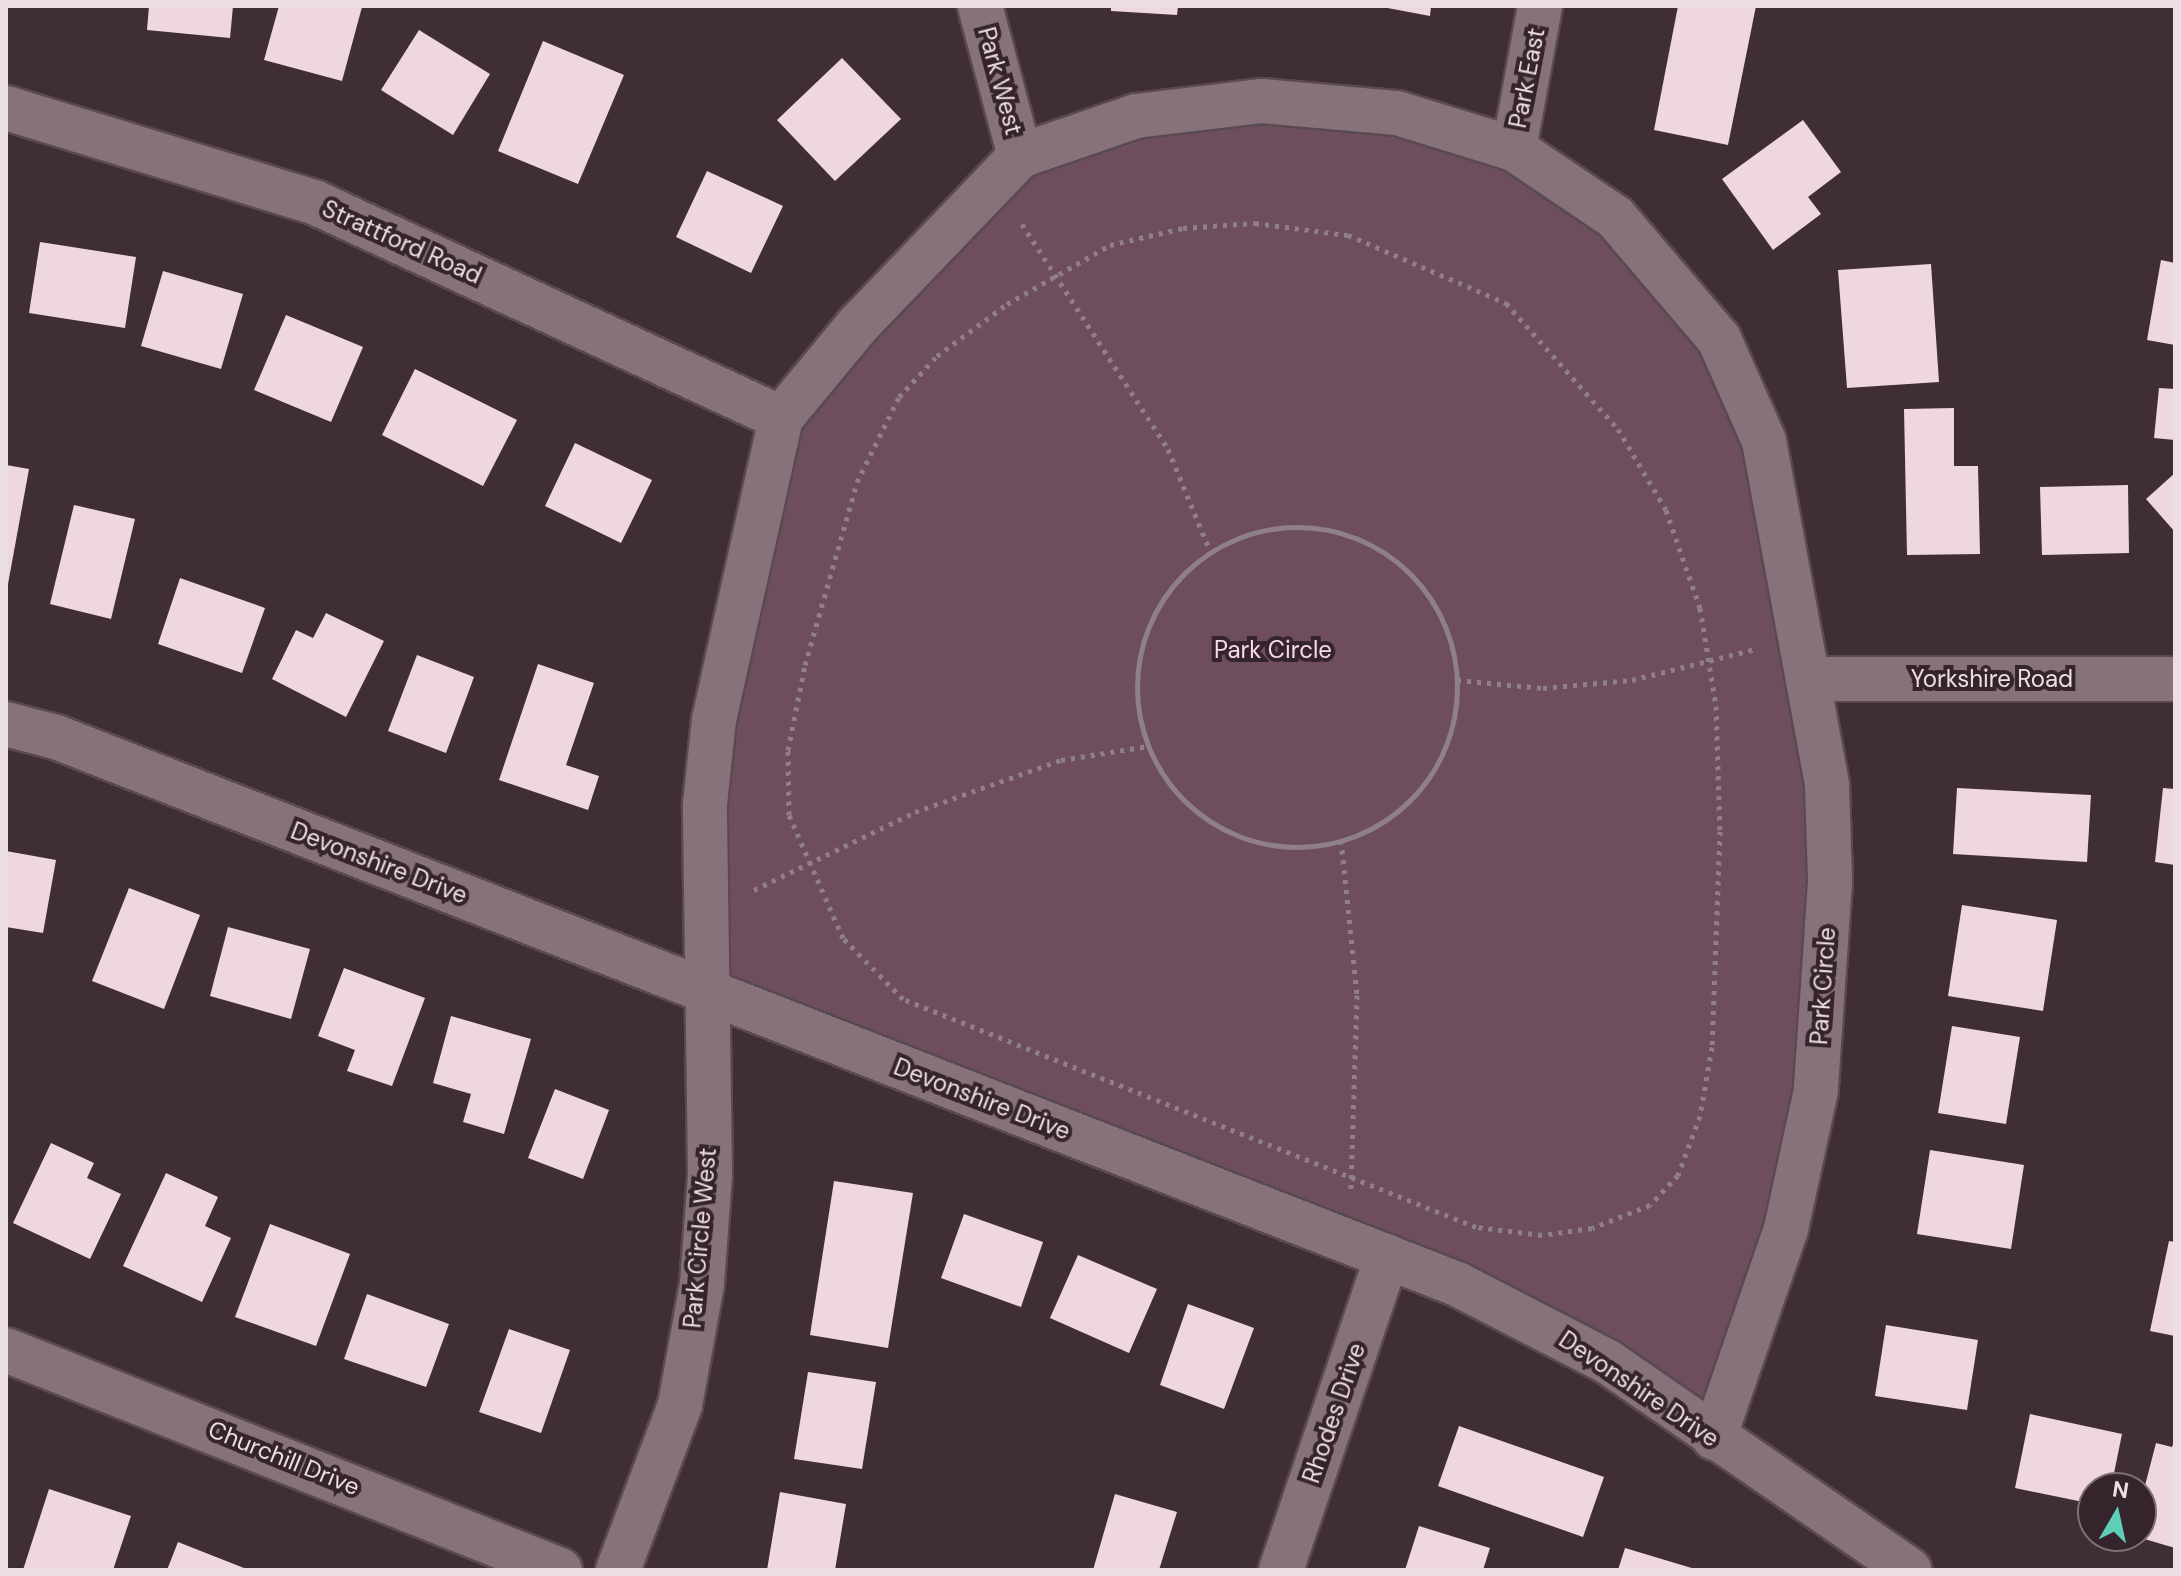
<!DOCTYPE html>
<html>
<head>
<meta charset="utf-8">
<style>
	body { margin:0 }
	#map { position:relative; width:2181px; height:1576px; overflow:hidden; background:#402e37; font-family:"DM Sans",sans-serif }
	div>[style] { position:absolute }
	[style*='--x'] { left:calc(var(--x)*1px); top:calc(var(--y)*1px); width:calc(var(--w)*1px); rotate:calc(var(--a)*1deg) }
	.green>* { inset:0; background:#6e4e5d }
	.building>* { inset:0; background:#efd7e1 }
	.path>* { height:5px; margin-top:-2.5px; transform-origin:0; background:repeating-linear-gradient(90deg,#8f8087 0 4px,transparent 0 10px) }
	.path>.ring { margin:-2.5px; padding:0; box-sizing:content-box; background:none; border:5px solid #8f8087; border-radius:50% }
	.roads { filter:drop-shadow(2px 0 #594a51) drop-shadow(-2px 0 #594a51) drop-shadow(0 2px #594a51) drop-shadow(0 -2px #594a51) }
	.minor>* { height:44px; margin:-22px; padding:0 22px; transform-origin:22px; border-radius:22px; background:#87727b }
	span { translate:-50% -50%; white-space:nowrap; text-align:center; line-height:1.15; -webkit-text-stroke:8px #36242c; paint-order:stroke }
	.street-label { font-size:24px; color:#ebdfe4 }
	.park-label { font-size:24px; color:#f8d9e7 }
	.frame { position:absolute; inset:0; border:8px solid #ebdfe4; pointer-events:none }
	.north { position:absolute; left:2077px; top:1472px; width:80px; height:80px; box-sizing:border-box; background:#36242c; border:2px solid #7e6f76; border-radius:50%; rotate:9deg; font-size:22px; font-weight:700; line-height:32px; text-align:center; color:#ebdfe4 }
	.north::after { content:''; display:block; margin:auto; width:28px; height:36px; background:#5eceb8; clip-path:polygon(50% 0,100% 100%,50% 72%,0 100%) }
</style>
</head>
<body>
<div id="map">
	<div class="green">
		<i style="clip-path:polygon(1262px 101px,1514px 149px,1719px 339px,1810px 679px,1816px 1090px,1714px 1438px,1594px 1352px,706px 990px,714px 720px,781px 418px,1020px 156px)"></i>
	</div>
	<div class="building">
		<i style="clip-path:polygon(149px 6px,233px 6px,230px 38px,147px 30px)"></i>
		<i style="clip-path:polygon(279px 6px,362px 7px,342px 81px,264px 60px)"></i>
		<i style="clip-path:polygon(1111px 6px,1178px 6px,1177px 15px,1111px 11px)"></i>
		<i style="clip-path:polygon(1377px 6px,1431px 6px,1430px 16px)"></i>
		<i style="clip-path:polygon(1678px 6px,1756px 6px,1728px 145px,1654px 130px)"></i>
		<i style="clip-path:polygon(419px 30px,490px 74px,453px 135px,381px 90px)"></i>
		<i style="clip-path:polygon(543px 41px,624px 75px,578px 184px,498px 151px)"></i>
		<i style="clip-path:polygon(842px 58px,901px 119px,835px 181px,777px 120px)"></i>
		<i style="clip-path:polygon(1803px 120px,1841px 172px,1808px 197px,1821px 214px,1773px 250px,1722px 179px)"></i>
		<i style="clip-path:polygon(707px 171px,783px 206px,751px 273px,676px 237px)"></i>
		<i style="clip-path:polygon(40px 242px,136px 257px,125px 328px,29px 313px)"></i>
		<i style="clip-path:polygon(2161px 260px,2175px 263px,2175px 345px,2147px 340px)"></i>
		<i style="clip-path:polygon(1931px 264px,1939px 382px,1847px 388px,1838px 270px)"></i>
		<i style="clip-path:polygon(163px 271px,243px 294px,221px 369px,141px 346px)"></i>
		<i style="clip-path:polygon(286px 315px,363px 347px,331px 422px,254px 390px)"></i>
		<i style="clip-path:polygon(415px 369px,517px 420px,483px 486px,382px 435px)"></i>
		<i style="clip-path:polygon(2159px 388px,2175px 389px,2175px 440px,2154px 438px)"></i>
		<i style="clip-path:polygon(1954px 408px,1954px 466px,1978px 466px,1980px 554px,1907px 555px,1904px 409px)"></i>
		<i style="clip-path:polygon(575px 443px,652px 480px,621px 543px,545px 506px)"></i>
		<i style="clip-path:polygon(6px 465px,29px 469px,8px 584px,6px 583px)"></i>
		<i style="clip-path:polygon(2175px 473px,2175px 532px,2146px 499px)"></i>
		<i style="clip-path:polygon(2128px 485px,2129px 553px,2042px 555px,2040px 487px)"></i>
		<i style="clip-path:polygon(74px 505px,135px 519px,111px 619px,50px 604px)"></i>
		<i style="clip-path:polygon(180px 578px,265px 608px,242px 673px,158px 644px)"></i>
		<i style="clip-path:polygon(326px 613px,384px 641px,346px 717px,272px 679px,296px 630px,313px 638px)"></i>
		<i style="clip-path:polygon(417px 655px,474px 677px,446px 753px,388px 731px)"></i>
		<i style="clip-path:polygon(538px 664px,594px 683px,566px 765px,599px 776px,588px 810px,499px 780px)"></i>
		<i style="clip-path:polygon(1957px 788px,2091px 795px,2087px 862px,1953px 854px)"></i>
		<i style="clip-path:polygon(2163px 788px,2175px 789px,2175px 865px,2155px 862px)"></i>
		<i style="clip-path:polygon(6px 851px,56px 860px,43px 933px,6px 927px)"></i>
		<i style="clip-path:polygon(129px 888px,200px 915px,164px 1009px,92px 981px)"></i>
		<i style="clip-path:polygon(1962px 905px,2057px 920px,2043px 1011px,1948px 996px)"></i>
		<i style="clip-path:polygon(228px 927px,310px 949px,291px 1019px,210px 996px)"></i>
		<i style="clip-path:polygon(344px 968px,425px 998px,392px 1086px,347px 1071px,355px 1050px,318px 1036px)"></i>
		<i style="clip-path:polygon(451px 1016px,531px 1039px,504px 1134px,463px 1122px,471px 1094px,433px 1083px)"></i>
		<i style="clip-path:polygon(1952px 1026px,2020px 1037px,2006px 1124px,1938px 1113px)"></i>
		<i style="clip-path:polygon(555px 1089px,609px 1110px,583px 1179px,528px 1158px)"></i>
		<i style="clip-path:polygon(51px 1143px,94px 1163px,87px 1178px,121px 1194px,90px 1259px,13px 1223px)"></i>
		<i style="clip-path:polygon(1930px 1150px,2024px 1165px,2011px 1249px,1917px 1234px)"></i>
		<i style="clip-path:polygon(166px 1173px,218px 1197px,205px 1226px,231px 1238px,202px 1302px,123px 1266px)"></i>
		<i style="clip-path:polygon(834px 1181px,913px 1193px,888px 1348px,810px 1335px)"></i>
		<i style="clip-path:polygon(964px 1214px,1043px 1242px,1021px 1307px,941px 1278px)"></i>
		<i style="clip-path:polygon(270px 1224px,350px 1254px,316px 1346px,235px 1317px)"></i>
		<i style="clip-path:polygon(2169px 1241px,2175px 1242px,2175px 1336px,2150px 1331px)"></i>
		<i style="clip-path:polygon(1078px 1255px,1157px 1289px,1129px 1353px,1050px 1318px)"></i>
		<i style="clip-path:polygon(367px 1294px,449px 1324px,426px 1387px,344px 1359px)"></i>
		<i style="clip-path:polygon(1188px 1304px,1254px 1328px,1224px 1409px,1160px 1385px)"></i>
		<i style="clip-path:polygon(1886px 1325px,1978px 1340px,1967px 1410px,1875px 1396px)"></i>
		<i style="clip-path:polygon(509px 1329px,570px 1350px,541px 1433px,479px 1412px)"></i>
		<i style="clip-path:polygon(808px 1372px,876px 1382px,862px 1469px,794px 1459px)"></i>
		<i style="clip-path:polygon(2030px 1414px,2122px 1434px,2111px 1488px,2093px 1488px,2093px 1504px,2015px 1488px)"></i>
		<i style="clip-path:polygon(1459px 1426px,1604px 1477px,1583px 1537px,1438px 1486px)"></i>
		<i style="clip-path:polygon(2175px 1439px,2175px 1548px,2141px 1538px,2141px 1501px,2156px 1443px,2172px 1447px)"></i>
		<i style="clip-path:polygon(49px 1489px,131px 1516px,113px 1570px,23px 1570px)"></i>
		<i style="clip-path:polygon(780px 1492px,846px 1504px,835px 1570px,767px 1570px)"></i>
		<i style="clip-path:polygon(1115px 1494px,1177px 1512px,1159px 1570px,1093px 1570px)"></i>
		<i style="clip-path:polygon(1419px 1526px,1490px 1548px,1483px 1570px,1405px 1570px)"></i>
		<i style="clip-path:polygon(178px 1542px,249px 1570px,167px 1570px)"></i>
		<i style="clip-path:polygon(1625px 1548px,1695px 1569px,1695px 1570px,1618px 1570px)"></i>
	</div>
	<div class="path">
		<i style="--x:1255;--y:223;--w:94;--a:7.4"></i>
		<i style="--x:1348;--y:235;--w:172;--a:23.3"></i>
		<i style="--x:1506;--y:303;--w:169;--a:48.4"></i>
		<i style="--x:1618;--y:429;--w:94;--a:59.3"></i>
		<i style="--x:1666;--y:510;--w:104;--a:70.9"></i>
		<i style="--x:1700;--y:608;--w:99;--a:80.7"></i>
		<i style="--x:1716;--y:706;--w:125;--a:88.2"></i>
		<i style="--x:1720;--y:831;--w:216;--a:92.1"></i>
		<i style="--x:1712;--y:1047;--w:70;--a:99.9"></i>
		<i style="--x:1700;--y:1116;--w:63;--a:110.4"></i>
		<i style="--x:1678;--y:1175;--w:41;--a:133"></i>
		<i style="--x:1650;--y:1205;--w:62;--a:158.4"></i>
		<i style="--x:1592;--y:1228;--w:50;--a:172"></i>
		<i style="--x:1542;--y:1235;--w:66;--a:-173.1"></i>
		<i style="--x:1476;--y:1227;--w:617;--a:-158.3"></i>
		<i style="--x:903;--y:999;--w:86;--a:-134.5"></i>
		<i style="--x:843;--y:938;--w:134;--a:-113.7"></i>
		<i style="--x:789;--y:815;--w:65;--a:-90.9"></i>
		<i style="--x:788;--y:750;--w:87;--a:-78.7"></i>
		<i style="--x:805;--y:665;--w:190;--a:-74.1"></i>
		<i style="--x:857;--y:482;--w:95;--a:-63.7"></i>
		<i style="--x:899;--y:397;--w:56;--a:-47.2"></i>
		<i style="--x:937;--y:356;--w:87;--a:-36.6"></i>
		<i style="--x:1007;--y:304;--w:119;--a:-29.8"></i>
		<i style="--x:1110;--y:245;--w:75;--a:-13.1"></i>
		<i style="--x:1183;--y:228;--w:72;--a:-4"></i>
		<i style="--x:1022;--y:224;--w:268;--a:57"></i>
		<i style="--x:1168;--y:449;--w:110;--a:67.6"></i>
		<i class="ring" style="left:1137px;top:527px;width:315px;height:315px"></i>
		<i style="--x:1457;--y:680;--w:86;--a:5.3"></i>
		<i style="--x:1543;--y:688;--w:89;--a:-5.1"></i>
		<i style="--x:1632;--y:680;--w:127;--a:-14.1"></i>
		<i style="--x:1341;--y:840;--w:156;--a:84.1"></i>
		<i style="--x:1357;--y:995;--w:195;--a:91.8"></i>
		<i style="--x:754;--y:890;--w:179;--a:-25.8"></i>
		<i style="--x:915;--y:812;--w:155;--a:-19.6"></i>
		<i style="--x:1061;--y:760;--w:89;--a:-9"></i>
	</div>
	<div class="roads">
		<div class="minor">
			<i style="--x:980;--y:6;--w:155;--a:75.1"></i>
			<i style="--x:6;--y:108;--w:324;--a:17"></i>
			<i style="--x:316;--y:203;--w:512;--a:24.81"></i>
			<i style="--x:1514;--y:149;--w:145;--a:-79.7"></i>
			<i style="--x:1810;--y:679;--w:365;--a:0"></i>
			<i style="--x:6;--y:724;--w:52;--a:14.6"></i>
			<i style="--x:56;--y:737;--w:1504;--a:21.33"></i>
			<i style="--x:1457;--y:1284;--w:170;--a:27.3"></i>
			<i style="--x:1608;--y:1362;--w:366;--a:34.6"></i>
			<i style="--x:6;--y:1350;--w:596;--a:21.66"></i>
			<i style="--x:618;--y:1570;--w:176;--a:-69.4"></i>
			<i style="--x:680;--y:1405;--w:123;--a:-79.7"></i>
			<i style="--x:702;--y:1284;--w:110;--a:-85.8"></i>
			<i style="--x:710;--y:1174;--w:370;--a:-90.8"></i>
			<i style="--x:705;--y:804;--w:84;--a:-83.9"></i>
			<i style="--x:714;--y:720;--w:309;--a:-77.5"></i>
			<i style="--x:781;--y:418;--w:121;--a:-50.4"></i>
			<i style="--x:858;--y:325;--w:234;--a:-46.2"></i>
			<i style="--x:1020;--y:156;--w:123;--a:-19"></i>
			<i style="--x:1136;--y:116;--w:127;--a:-6.8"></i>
			<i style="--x:1262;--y:101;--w:136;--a:5.1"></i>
			<i style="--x:1397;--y:113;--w:122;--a:17.1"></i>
			<i style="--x:1514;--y:149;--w:122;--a:34"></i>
			<i style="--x:1615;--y:217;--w:160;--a:49.6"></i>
			<i style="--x:1719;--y:339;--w:111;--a:66.2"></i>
			<i style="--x:1764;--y:441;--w:350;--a:79.6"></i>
			<i style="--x:1827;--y:785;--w:97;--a:88.2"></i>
			<i style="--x:1830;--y:882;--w:208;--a:93.9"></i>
			<i style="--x:1816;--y:1090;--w:142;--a:102.2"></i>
			<i style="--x:1786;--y:1229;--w:221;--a:109"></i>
			<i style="--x:1281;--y:1570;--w:331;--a:-71.3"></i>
		</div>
	</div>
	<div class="street-label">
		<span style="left:1527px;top:78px;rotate:-79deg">Park East</span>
		<span style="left:1000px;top:81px;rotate:75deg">Park West</span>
		<span style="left:402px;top:242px;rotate:24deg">Strattford Road</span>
		<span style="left:1992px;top:679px">Yorkshire Road</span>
		<span style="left:379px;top:863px;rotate:21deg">Devonshire Drive</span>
		<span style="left:1823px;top:986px;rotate:-86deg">Park Circle</span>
		<span style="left:982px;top:1099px;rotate:21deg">Devonshire Drive</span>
		<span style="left:700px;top:1238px;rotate:-85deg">Park Circle West</span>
		<span style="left:1639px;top:1389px;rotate:34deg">Devonshire Drive</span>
		<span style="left:1334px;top:1413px;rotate:-71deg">Rhodes Drive</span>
		<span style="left:284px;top:1458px;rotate:22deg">Churchill Drive</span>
	</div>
	<div class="park-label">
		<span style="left:1273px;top:650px">Park Circle</span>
	</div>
	<div class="frame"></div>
	<div class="north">N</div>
</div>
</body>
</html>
